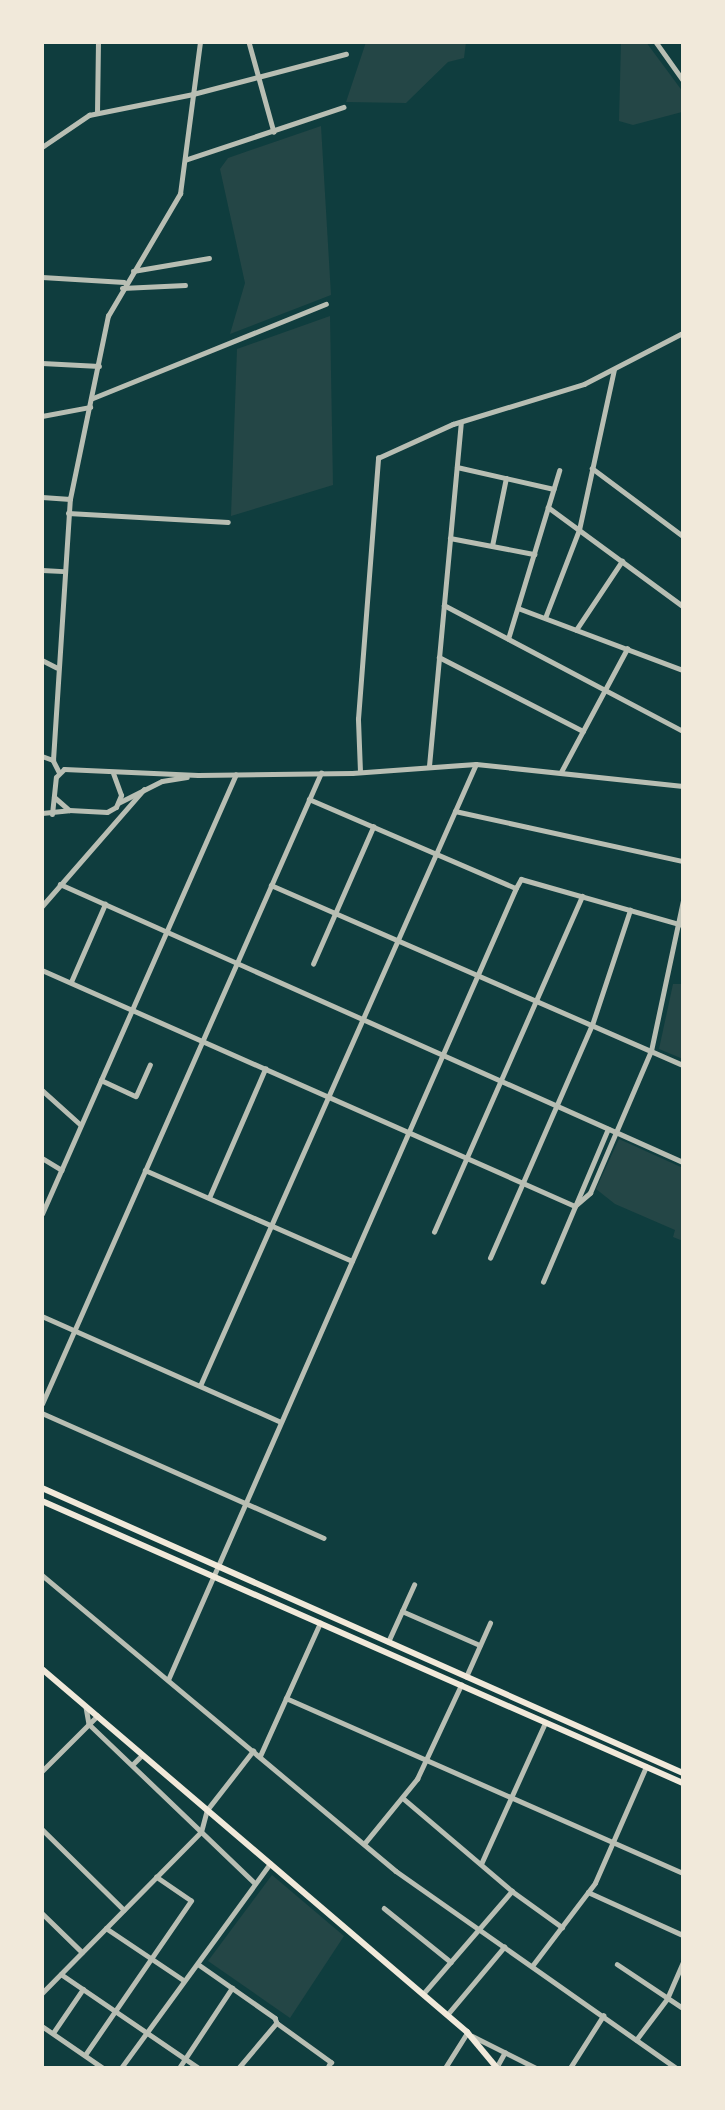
<!DOCTYPE html>
<html>
<head>
<meta charset="utf-8">
<style>
	body { margin:0 }
	#map { position:relative; width:725px; height:2110px; overflow:hidden; background:#0f3d3e; font-family:Roboto,sans-serif }
	div>[style] { position:absolute }
	[style*='--x'] { left:calc(var(--x)*1px); top:calc(var(--y)*1px); width:calc(var(--w)*1px); rotate:calc(var(--a)*1deg) }
	.green>* { inset:0; background:#244646 }
	.minor>* { height:4.5px; margin:-2.25px; padding:0 2.25px; transform-origin:2.25px; border-radius:2.25px; background:#b8beb3 }
	.tertiary>* { height:5px; margin:-2.5px; padding:0 2.5px; transform-origin:2.5px; border-radius:2.5px; background:#b8beb3 }
	.secondary>* { height:6px; margin:-3px; padding:0 3px; transform-origin:3px; border-radius:3px; background:#f1e9da }
	span { translate:-50% -50%; white-space:nowrap; text-align:center; line-height:1.15; -webkit-text-stroke:6px #f1e9da; paint-order:stroke }
	.frame { position:absolute; inset:0; border:44px solid #f1e9da; pointer-events:none }
</style>
</head>
<body>
<div id="map">
	<div class="green">
		<i style="clip-path:polygon(366px 42px,466px 42px,464px 58px,448px 62px,406px 103px,346px 102px)"></i>
		<i style="clip-path:polygon(621px 42px,646px 42px,683px 92px,682px 112px,633px 125px,619px 121px)"></i>
		<i style="clip-path:polygon(321px 126px,331px 295px,230px 334px,245px 283px,220px 169px,228px 158px)"></i>
		<i style="clip-path:polygon(330px 316px,333px 485px,231px 516px,237px 349px)"></i>
		<i style="clip-path:polygon(673px 984px,683px 984px,683px 1059px,659px 1049px)"></i>
		<i style="clip-path:polygon(619px 1139px,683px 1168px,683px 1241px,673px 1237px,675px 1230px,615px 1204px,596px 1189px)"></i>
		<i style="clip-path:polygon(272px 1875px,344px 1936px,290px 2018px,208px 1961px)"></i>
	</div>
	<div class="minor">
		<i style="--x:249;--y:42;--w:93;--a:74.5"></i>
		<i style="--x:656;--y:42;--w:47;--a:54.6"></i>
		<i style="--x:97;--y:113;--w:71;--a:-89.2"></i>
		<i style="--x:42;--y:147;--w:57;--a:-34.2"></i>
		<i style="--x:89;--y:115;--w:106;--a:-11.4"></i>
		<i style="--x:193;--y:94;--w:158;--a:-14.7"></i>
		<i style="--x:185;--y:160;--w:167;--a:-18.5"></i>
		<i style="--x:133;--y:271;--w:77;--a:-9.7"></i>
		<i style="--x:42;--y:277;--w:82;--a:3.5"></i>
		<i style="--x:122;--y:288;--w:63;--a:-2.7"></i>
		<i style="--x:42;--y:363;--w:57;--a:3"></i>
		<i style="--x:93;--y:398;--w:251;--a:-22"></i>
		<i style="--x:42;--y:416;--w:49;--a:-10.6"></i>
		<i style="--x:457;--y:467;--w:99;--a:12.8"></i>
		<i style="--x:592;--y:468;--w:114;--a:36.8"></i>
		<i style="--x:42;--y:497;--w:28;--a:4"></i>
		<i style="--x:548;--y:507;--w:167;--a:36.3"></i>
		<i style="--x:68;--y:513;--w:160;--a:3.2"></i>
		<i style="--x:450;--y:538;--w:86;--a:10.8"></i>
		<i style="--x:492;--y:546;--w:69;--a:-78.4"></i>
		<i style="--x:42;--y:570;--w:21;--a:3"></i>
		<i style="--x:444;--y:605;--w:270;--a:27.8"></i>
		<i style="--x:518;--y:608;--w:176;--a:20.6"></i>
		<i style="--x:545;--y:618;--w:94;--a:-68.9"></i>
		<i style="--x:579;--y:530;--w:164;--a:-77.7"></i>
		<i style="--x:576;--y:630;--w:83;--a:-56.3"></i>
		<i style="--x:508;--y:639;--w:176;--a:-73.1"></i>
		<i style="--x:439;--y:657;--w:162;--a:27.2"></i>
		<i style="--x:42;--y:660;--w:16;--a:27"></i>
		<i style="--x:42;--y:756;--w:12;--a:20"></i>
		<i style="--x:53;--y:760;--w:13;--a:63"></i>
		<i style="--x:53;--y:760;--w:262;--a:-86.3"></i>
		<i style="--x:70;--y:499;--w:187;--a:-78.3"></i>
		<i style="--x:108;--y:316;--w:142;--a:-59.5"></i>
		<i style="--x:180;--y:194;--w:153;--a:-82.5"></i>
		<i style="--x:429;--y:766;--w:343;--a:-84.7"></i>
		<i style="--x:360;--y:772;--w:53;--a:-92.2"></i>
		<i style="--x:358;--y:719;--w:262;--a:-85.6"></i>
		<i style="--x:378;--y:458;--w:82;--a:-24.4"></i>
		<i style="--x:453;--y:424;--w:137;--a:-17"></i>
		<i style="--x:584;--y:384;--w:111;--a:-27.3"></i>
		<i style="--x:561;--y:772;--w:140;--a:-61.8"></i>
		<i style="--x:309;--y:799;--w:225;--a:23.3"></i>
		<i style="--x:516;--y:888;--w:10;--a:-61"></i>
		<i style="--x:521;--y:879;--w:168;--a:15.9"></i>
		<i style="--x:455;--y:811;--w:233;--a:12.4"></i>
		<i style="--x:60;--y:884;--w:682;--a:24.05"></i>
		<i style="--x:271;--y:885;--w:450;--a:23.6"></i>
		<i style="--x:313;--y:964;--w:150;--a:-66.3"></i>
		<i style="--x:42;--y:970;--w:583;--a:23.88"></i>
		<i style="--x:71;--y:982;--w:85;--a:-66.4"></i>
		<i style="--x:101;--y:1080;--w:38;--a:25"></i>
		<i style="--x:136;--y:1096;--w:34;--a:-66"></i>
		<i style="--x:42;--y:1090;--w:52;--a:41.9"></i>
		<i style="--x:42;--y:1158;--w:23;--a:31"></i>
		<i style="--x:145;--y:1170;--w:226;--a:23.7"></i>
		<i style="--x:209;--y:1198;--w:141;--a:-66.5"></i>
		<i style="--x:575;--y:1206;--w:20;--a:-41"></i>
		<i style="--x:590;--y:1193;--w:155;--a:-66.8"></i>
		<i style="--x:651;--y:1051;--w:153;--a:-78"></i>
		<i style="--x:42;--y:1214;--w:480;--a:-66.2"></i>
		<i style="--x:434;--y:1232;--w:367;--a:-66.2"></i>
		<i style="--x:490;--y:1258;--w:254;--a:-66.4"></i>
		<i style="--x:592;--y:1025;--w:121;--a:-71.7"></i>
		<i style="--x:543;--y:1282;--w:166;--a:-67"></i>
		<i style="--x:42;--y:1316;--w:261;--a:23.9"></i>
		<i style="--x:200;--y:1386;--w:680;--a:-66.07"></i>
		<i style="--x:42;--y:1404;--w:690;--a:-66.15"></i>
		<i style="--x:42;--y:1413;--w:308;--a:23.9"></i>
		<i style="--x:42;--y:1575;--w:461;--a:39.9"></i>
		<i style="--x:396;--y:1871;--w:342;--a:35.1"></i>
		<i style="--x:402;--y:1611;--w:85;--a:23.6"></i>
		<i style="--x:388;--y:1642;--w:63;--a:-65.5"></i>
		<i style="--x:466;--y:1677;--w:59;--a:-66"></i>
		<i style="--x:168;--y:1680;--w:865;--a:-66.28"></i>
		<i style="--x:286;--y:1698;--w:434;--a:23.8"></i>
		<i style="--x:86;--y:1707;--w:17;--a:80"></i>
		<i style="--x:89;--y:1724;--w:230;--a:43.8"></i>
		<i style="--x:260;--y:1756;--w:146;--a:-65.7"></i>
		<i style="--x:132;--y:1765;--w:14;--a:-45"></i>
		<i style="--x:42;--y:1771;--w:78;--a:-45"></i>
		<i style="--x:404;--y:1799;--w:142;--a:40.4"></i>
		<i style="--x:512;--y:1891;--w:62;--a:35.8"></i>
		<i style="--x:42;--y:1829;--w:115;--a:44.6"></i>
		<i style="--x:364;--y:1844;--w:84;--a:-50.8"></i>
		<i style="--x:417;--y:1779;--w:104;--a:-64.9"></i>
		<i style="--x:481;--y:1864;--w:155;--a:-65.6"></i>
		<i style="--x:588;--y:1892;--w:104;--a:24.4"></i>
		<i style="--x:384;--y:1908;--w:86;--a:38.9"></i>
		<i style="--x:42;--y:1913;--w:56;--a:44.3"></i>
		<i style="--x:106;--y:1928;--w:92;--a:33.9"></i>
		<i style="--x:198;--y:1964;--w:94;--a:35"></i>
		<i style="--x:275;--y:2018;--w:5;--a:68"></i>
		<i style="--x:277;--y:2023;--w:59;--a:130.2"></i>
		<i style="--x:617;--y:1964;--w:79;--a:33.7"></i>
		<i style="--x:532;--y:1966;--w:104;--a:-52.8"></i>
		<i style="--x:595;--y:1883;--w:127;--a:-66.3"></i>
		<i style="--x:61;--y:1974;--w:167;--a:34.3"></i>
		<i style="--x:42;--y:1993;--w:226;--a:-45.4"></i>
		<i style="--x:201;--y:1832;--w:23;--a:-75"></i>
		<i style="--x:207;--y:1810;--w:75;--a:-52.1"></i>
		<i style="--x:423;--y:1994;--w:136;--a:-49.2"></i>
		<i style="--x:447;--y:2015;--w:89;--a:-50"></i>
		<i style="--x:277;--y:2023;--w:67;--a:35.8"></i>
		<i style="--x:331;--y:2062;--w:7;--a:117"></i>
		<i style="--x:42;--y:2026;--w:74;--a:34.5"></i>
		<i style="--x:53;--y:2033;--w:53;--a:-55.7"></i>
		<i style="--x:636;--y:2040;--w:51;--a:-52.9"></i>
		<i style="--x:667;--y:1999;--w:40;--a:-66.6"></i>
		<i style="--x:85;--y:2055;--w:187;--a:-55.5"></i>
		<i style="--x:191;--y:1901;--w:42;--a:-145.6"></i>
		<i style="--x:121;--y:2068;--w:253;--a:-53.9"></i>
		<i style="--x:179;--y:2068;--w:96;--a:-56.5"></i>
		<i style="--x:445;--y:2068;--w:41;--a:-57.8"></i>
		<i style="--x:570;--y:2068;--w:62;--a:-57.6"></i>
	</div>
	<div class="tertiary">
		<i style="--x:54;--y:797;--w:20;--a:41"></i>
		<i style="--x:69;--y:810;--w:38;--a:3"></i>
		<i style="--x:107;--y:812;--w:10;--a:-29"></i>
		<i style="--x:116;--y:807;--w:13;--a:-67"></i>
		<i style="--x:121;--y:795;--w:23;--a:-110"></i>
		<i style="--x:118;--y:803;--w:49;--a:-26.6"></i>
		<i style="--x:162;--y:781;--w:25;--a:-9"></i>
		<i style="--x:42;--y:813;--w:27;--a:-6"></i>
		<i style="--x:52;--y:814;--w:37;--a:-84"></i>
		<i style="--x:56;--y:777;--w:11;--a:-45"></i>
		<i style="--x:64;--y:769;--w:134;--a:2.6"></i>
		<i style="--x:198;--y:775;--w:154;--a:-0.7"></i>
		<i style="--x:352;--y:773;--w:124;--a:-4.2"></i>
		<i style="--x:476;--y:764;--w:208;--a:6.1"></i>
		<i style="--x:42;--y:906;--w:155;--a:-48.9"></i>
		<i style="--x:472;--y:2036;--w:72;--a:26.6"></i>
		<i style="--x:496;--y:2068;--w:18;--a:-61"></i>
	</div>
	<div class="secondary">
		<i style="--x:42;--y:1488;--w:702;--a:23.97"></i>
		<i style="--x:42;--y:1501;--w:700;--a:23.75"></i>
		<i style="--x:42;--y:1669;--w:559;--a:40.5"></i>
		<i style="--x:467;--y:2032;--w:47;--a:50.2"></i>
	</div>
	<div class="frame"></div>
</div>
</body>
</html>
